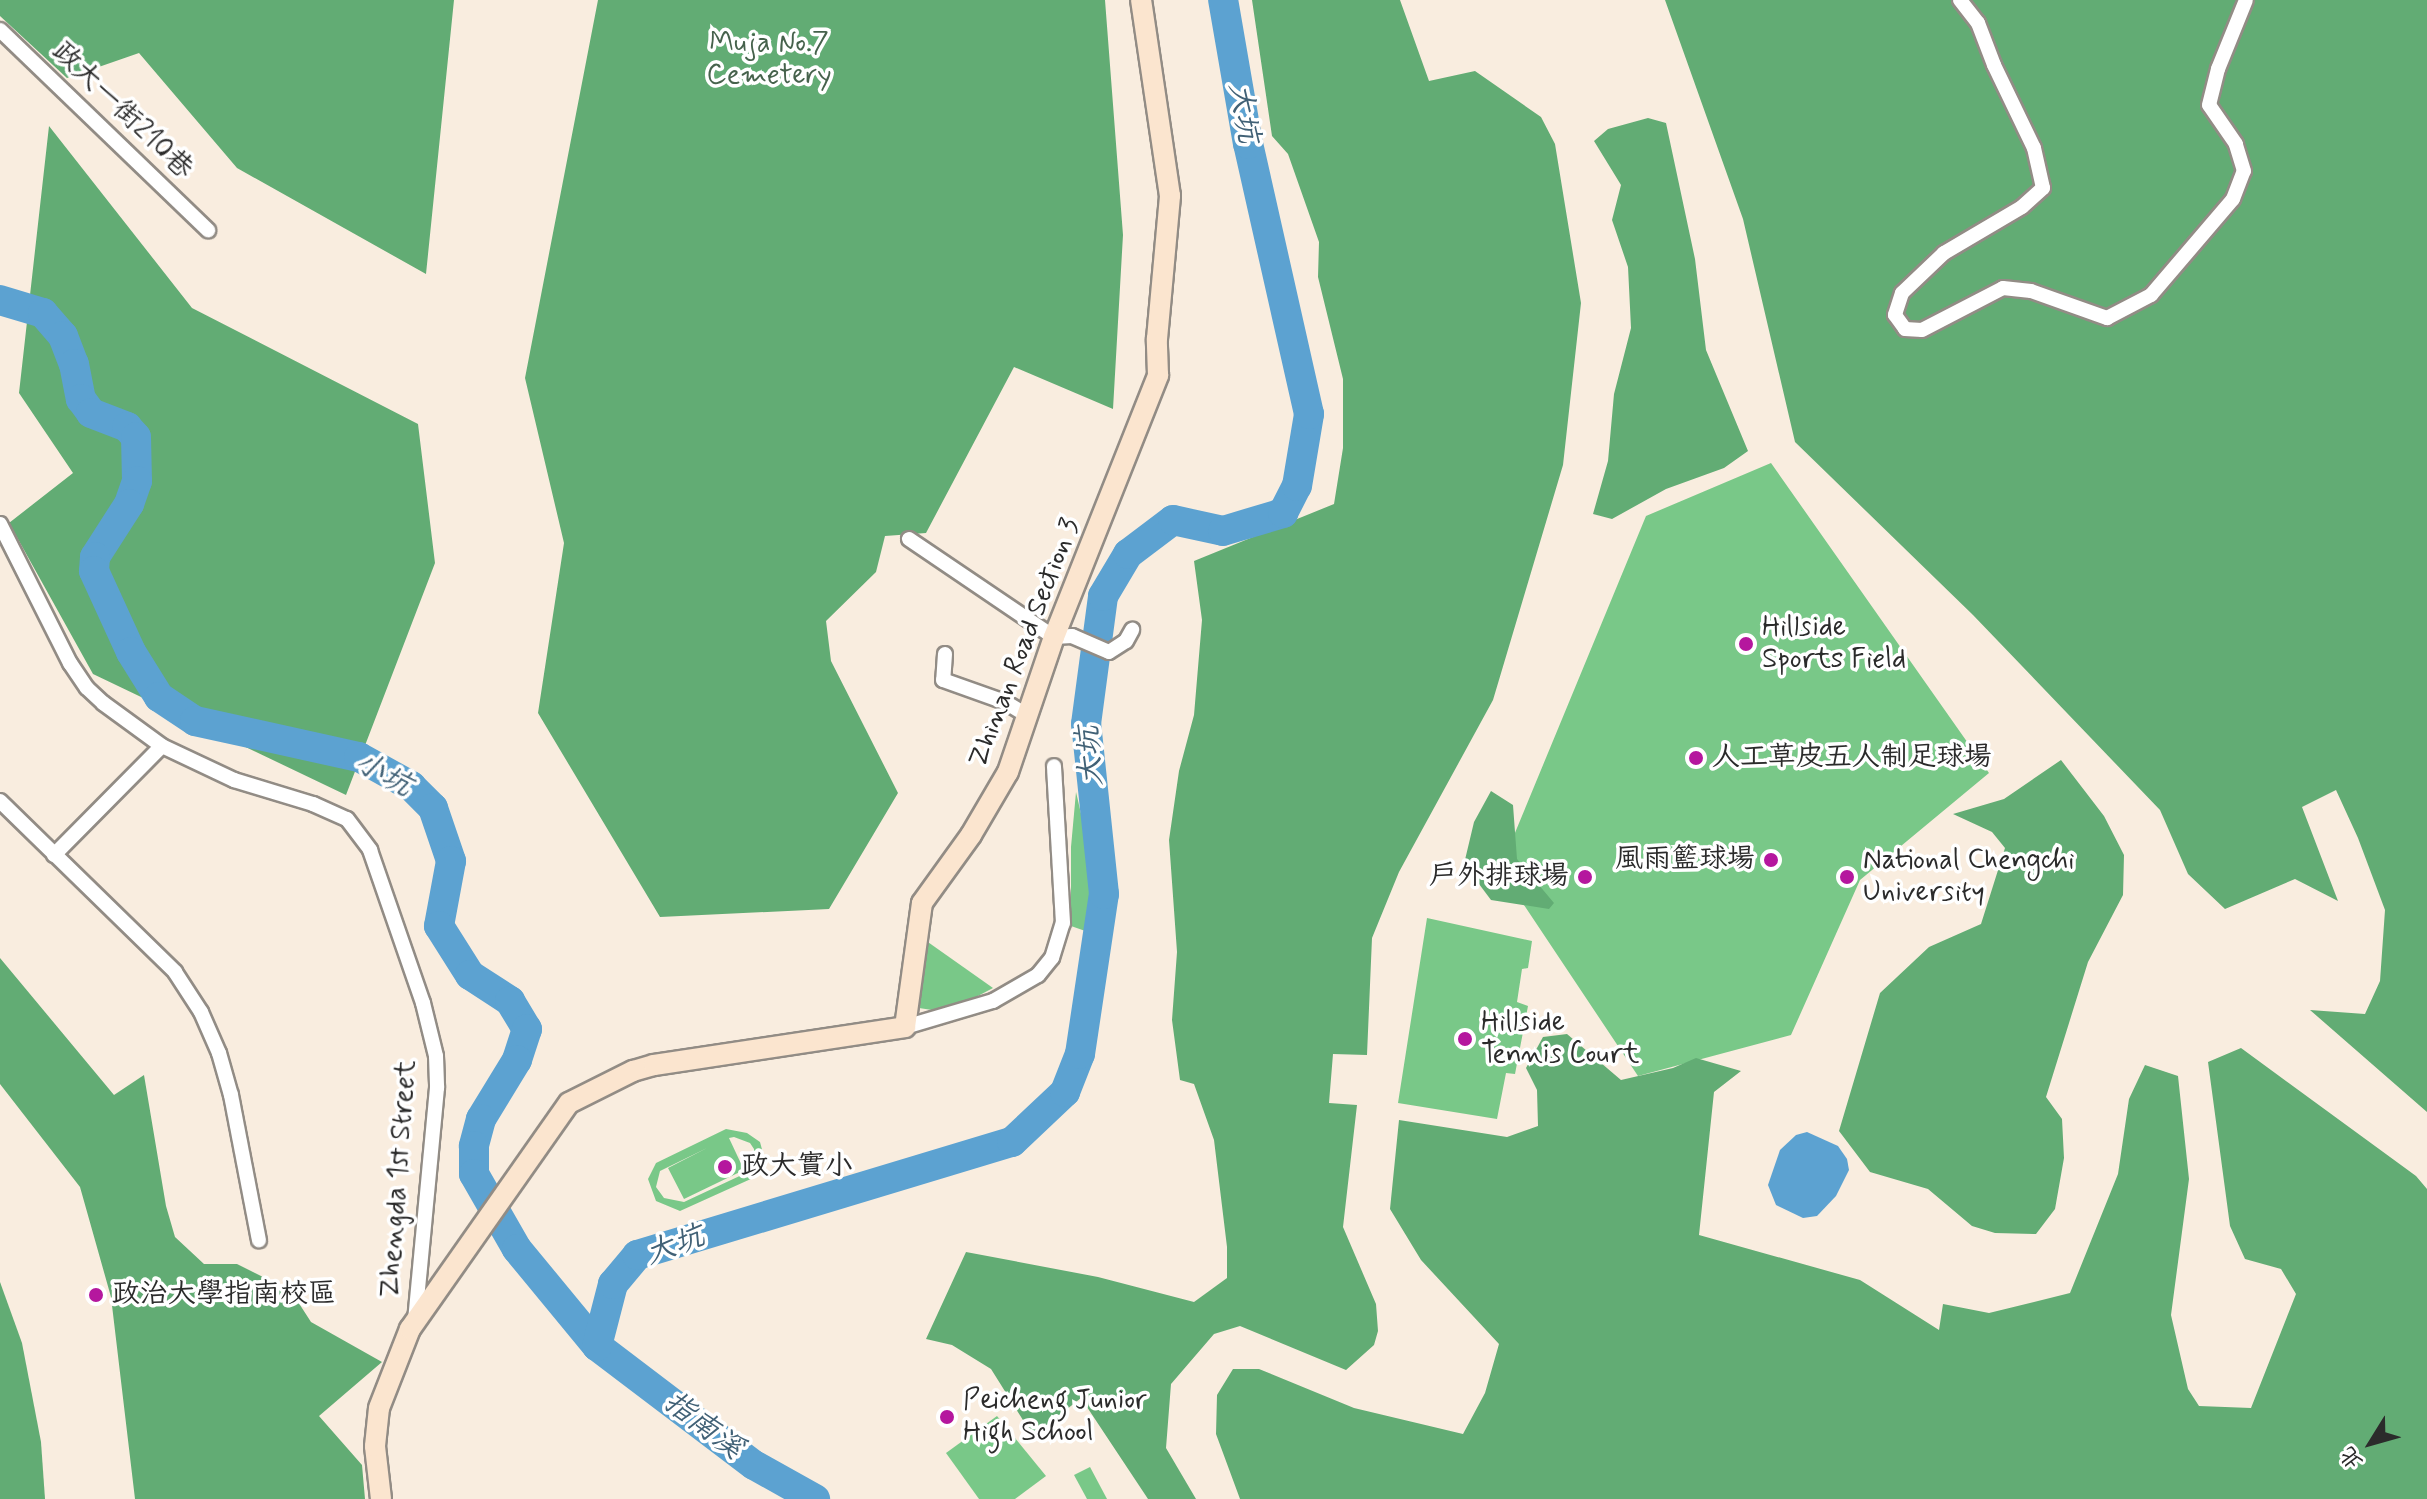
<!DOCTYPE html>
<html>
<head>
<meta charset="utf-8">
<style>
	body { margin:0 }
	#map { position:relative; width:2427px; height:1499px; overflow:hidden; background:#f9eddf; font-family:Mynerve,"LXGW WenKai TC",sans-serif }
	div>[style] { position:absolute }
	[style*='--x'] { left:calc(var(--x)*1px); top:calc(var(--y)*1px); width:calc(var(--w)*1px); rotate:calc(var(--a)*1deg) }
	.green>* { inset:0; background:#79c888 }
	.forest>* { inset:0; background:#62ac74 }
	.water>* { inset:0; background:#5ca2d1 }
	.river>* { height:30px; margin:-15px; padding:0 15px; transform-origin:15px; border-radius:15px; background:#5ca2d1 }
	.roads { filter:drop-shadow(2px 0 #928c85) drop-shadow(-2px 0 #928c85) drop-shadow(0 2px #928c85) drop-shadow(0 -2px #928c85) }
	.street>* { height:14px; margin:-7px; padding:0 7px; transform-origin:7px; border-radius:7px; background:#fff }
	.secondary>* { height:20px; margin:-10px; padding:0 10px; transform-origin:10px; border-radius:10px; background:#fbe5cf }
	.dots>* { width:22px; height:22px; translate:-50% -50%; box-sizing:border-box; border:4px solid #fff; border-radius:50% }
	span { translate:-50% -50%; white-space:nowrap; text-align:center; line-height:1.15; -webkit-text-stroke:7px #fff; paint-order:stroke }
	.park-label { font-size:28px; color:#46624c }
	.street-label { font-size:28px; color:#2b2b2b }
	.poi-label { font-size:28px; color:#2b2b2b }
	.left { translate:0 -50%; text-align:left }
	.right { translate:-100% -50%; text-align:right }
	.water-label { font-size:30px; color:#416176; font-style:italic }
	.north { position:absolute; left:2331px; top:1403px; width:80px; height:80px; -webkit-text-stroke:6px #fff; paint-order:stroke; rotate:233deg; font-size:22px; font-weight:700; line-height:32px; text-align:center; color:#2b2b2b }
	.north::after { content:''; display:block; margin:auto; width:28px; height:36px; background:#2b2b2b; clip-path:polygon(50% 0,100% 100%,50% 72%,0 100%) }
</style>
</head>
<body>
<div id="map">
	<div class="green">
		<i style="clip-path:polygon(1771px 463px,1989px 773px,1860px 880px,1791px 1035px,1638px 1076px,1500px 869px,1646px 516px)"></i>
		<i style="clip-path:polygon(1076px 792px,1094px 870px,1091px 933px,1071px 926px,1071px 847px)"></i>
		<i style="clip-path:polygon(1427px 918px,1532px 941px,1528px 968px,1522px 969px,1517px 1002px,1528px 1006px,1515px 1074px,1506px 1073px,1497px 1119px,1398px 1103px)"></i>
		<i style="clip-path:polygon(925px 940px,993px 988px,976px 997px,932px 1010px,919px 1008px)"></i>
		<i style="clip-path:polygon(evenodd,726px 1129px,747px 1133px,760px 1142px,764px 1157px,753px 1178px,680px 1211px,656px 1201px,648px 1179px,656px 1163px,726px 1129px,734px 1137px,750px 1143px,754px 1149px,753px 1166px,746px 1173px,684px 1202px,664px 1198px,656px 1187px,660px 1171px,707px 1148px,668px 1168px,684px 1199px,744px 1170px,729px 1138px,734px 1137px)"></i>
		<i style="clip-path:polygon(997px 1416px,1046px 1476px,1015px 1499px,979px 1499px,946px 1453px)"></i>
		<i style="clip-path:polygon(1090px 1467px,1107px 1499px,1087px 1499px,1074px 1475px)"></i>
	</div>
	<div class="forest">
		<i style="clip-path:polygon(0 0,454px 0,426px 274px,237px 168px,139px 53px,67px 78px,0 16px)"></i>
		<i style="clip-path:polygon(598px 0,1105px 0,1123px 235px,1113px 409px,1014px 367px,926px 533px,885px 536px,876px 572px,826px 621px,831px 661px,898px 793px,829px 909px,660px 917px,538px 713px,564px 543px,525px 378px)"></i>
		<i style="clip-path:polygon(1252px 0,1400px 0,1429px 81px,1475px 71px,1541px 117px,1555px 144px,1581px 303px,1563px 465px,1493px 700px,1399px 872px,1372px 938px,1367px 1055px,1333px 1054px,1329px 1103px,1357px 1105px,1343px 1227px,1376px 1304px,1378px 1331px,1374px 1345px,1346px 1370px,1240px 1326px,1214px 1334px,1171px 1384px,1166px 1448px,1196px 1499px,1148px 1499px,1081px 1398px,1033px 1436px,991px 1369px,952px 1345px,926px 1339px,966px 1252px,1098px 1277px,1194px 1302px,1227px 1278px,1227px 1247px,1214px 1140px,1194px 1084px,1180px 1080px,1172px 1020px,1177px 952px,1169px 840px,1179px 771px,1194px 715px,1202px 620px,1194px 561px,1334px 504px,1343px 448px,1343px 379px,1318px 277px,1319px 242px,1288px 154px,1272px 136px)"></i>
		<i style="clip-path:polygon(1665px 0,2427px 0,2427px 1112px,2310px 1010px,2365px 1014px,2380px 981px,2385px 910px,2358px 838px,2336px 790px,2302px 807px,2338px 901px,2295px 879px,2225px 909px,2188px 874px,2160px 810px,1973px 615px,1795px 442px,1743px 219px)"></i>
		<i style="clip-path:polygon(1648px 118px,1666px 123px,1695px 259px,1706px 350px,1748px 451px,1724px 468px,1666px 489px,1612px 519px,1593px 514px,1608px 461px,1614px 394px,1631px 328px,1628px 267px,1612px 220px,1621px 185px,1594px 141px,1608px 129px)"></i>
		<i style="clip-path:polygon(49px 126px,192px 308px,418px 424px,435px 563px,346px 795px,93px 674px,9px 523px,73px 473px,19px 393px)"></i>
		<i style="clip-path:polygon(2061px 760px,2104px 816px,2124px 855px,2123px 895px,2088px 962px,2046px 1097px,2062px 1119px,2064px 1158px,2055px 1209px,2036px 1234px,1995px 1233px,1972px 1226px,1928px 1189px,1870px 1172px,1839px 1131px,1880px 993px,1929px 947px,1981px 924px,2005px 848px,1992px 832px,1953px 814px,2004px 799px)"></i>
		<i style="clip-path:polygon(1491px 791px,1513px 805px,1517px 859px,1554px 903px,1549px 909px,1491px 900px,1464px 864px,1474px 822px)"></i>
		<i style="clip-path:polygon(0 958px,114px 1095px,144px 1075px,166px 1206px,175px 1237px,204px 1264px,237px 1264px,291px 1291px,311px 1322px,382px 1362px,319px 1416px,362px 1465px,365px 1499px,135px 1499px,111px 1297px,80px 1187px,0 1084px)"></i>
		<i style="clip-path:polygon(1567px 1034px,1621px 1080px,1673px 1068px,1696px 1058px,1741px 1071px,1714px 1092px,1699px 1235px,1860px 1280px,1939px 1330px,1943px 1304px,1989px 1313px,2070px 1293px,2118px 1174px,2129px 1099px,2145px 1065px,2178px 1076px,2189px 1179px,2171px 1315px,2188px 1389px,2199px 1406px,2251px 1408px,2296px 1294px,2281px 1269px,2245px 1259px,2230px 1226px,2208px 1062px,2241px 1048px,2416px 1176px,2427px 1189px,2427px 1499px,1240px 1499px,1216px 1434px,1217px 1395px,1233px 1369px,1259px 1369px,1354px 1408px,1463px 1434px,1485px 1393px,1499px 1344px,1421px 1260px,1390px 1209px,1399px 1120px,1507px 1137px,1538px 1126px,1537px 1090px,1526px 1068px,1543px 1037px)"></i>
		<i style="clip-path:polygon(0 1282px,22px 1343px,41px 1442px,45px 1499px,0 1499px)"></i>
	</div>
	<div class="water">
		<i style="clip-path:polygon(1807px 1132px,1838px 1146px,1847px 1159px,1849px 1170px,1836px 1196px,1817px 1216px,1803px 1218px,1776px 1205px,1768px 1185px,1780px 1150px,1796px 1135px)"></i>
	</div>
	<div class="river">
		<i style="--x:0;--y:300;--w:45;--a:16.8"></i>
		<i style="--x:43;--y:313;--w:30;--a:49"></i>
		<i style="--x:63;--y:336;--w:30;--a:69"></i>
		<i style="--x:74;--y:364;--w:36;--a:79"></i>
		<i style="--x:81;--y:399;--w:17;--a:54"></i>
		<i style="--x:91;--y:413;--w:39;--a:21"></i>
		<i style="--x:127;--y:427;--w:13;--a:48"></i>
		<i style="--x:136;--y:437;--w:44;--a:88.7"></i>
		<i style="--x:137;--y:481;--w:24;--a:109"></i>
		<i style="--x:129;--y:504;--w:63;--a:122.7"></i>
		<i style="--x:95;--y:557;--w:14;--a:94"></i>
		<i style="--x:94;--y:571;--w:89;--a:65.4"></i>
		<i style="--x:131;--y:652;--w:53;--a:58.1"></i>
		<i style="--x:159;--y:697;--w:43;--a:33.7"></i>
		<i style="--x:195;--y:721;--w:168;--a:12.4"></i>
		<i style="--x:359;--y:757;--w:60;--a:29.1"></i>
		<i style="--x:411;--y:786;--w:31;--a:45"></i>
		<i style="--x:433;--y:808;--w:56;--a:71.2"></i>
		<i style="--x:451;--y:861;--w:66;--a:100.5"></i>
		<i style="--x:439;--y:926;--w:58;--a:57.7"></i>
		<i style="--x:470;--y:975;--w:48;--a:33"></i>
		<i style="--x:510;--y:1001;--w:33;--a:59"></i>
		<i style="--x:527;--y:1029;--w:33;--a:108"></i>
		<i style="--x:517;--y:1060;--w:69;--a:121.4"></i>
		<i style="--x:481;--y:1119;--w:28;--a:105"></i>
		<i style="--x:474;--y:1146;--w:28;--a:90"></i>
		<i style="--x:474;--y:1174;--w:86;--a:60.2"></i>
		<i style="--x:517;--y:1249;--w:126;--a:50.5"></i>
		<i style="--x:597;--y:1346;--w:197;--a:37.2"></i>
		<i style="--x:754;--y:1465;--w:70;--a:29.1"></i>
		<i style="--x:597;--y:1346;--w:64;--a:-75.5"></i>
		<i style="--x:613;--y:1284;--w:38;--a:-50"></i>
		<i style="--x:637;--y:1255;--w:392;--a:-16.8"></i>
		<i style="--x:1012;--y:1142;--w:73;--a:-43.3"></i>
		<i style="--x:1065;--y:1092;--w:41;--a:-68.5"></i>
		<i style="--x:1080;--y:1054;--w:162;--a:-81.5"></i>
		<i style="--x:1104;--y:894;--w:171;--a:-96"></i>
		<i style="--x:1086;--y:724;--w:129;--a:-82.4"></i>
		<i style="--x:1103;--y:596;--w:49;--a:-59.2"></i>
		<i style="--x:1128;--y:554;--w:56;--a:-37.1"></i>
		<i style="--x:1173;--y:520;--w:51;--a:12.4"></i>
		<i style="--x:1223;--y:531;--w:63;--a:-16.7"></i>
		<i style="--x:1283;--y:513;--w:30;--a:-63"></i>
		<i style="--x:1297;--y:486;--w:73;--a:-80.5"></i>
		<i style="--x:1309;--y:414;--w:277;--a:-102.7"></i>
		<i style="--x:1248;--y:144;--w:146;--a:-99.8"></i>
	</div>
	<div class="roads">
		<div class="street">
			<i style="--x:1960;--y:0;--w:29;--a:52"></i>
			<i style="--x:1978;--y:23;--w:45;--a:69.1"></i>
			<i style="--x:1994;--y:65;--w:92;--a:64.3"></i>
			<i style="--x:2034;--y:148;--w:41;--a:77.3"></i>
			<i style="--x:2043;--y:188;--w:28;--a:138"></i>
			<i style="--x:2022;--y:207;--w:91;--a:149.5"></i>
			<i style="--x:1944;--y:253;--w:58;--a:136.4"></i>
			<i style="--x:1902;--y:293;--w:23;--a:108"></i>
			<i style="--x:1895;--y:315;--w:17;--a:54"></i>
			<i style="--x:1905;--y:329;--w:17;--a:3"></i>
			<i style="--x:1922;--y:330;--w:91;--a:-27.4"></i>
			<i style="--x:2003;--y:288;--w:28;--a:6"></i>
			<i style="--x:2031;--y:291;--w:81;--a:19.6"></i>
			<i style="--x:2107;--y:318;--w:50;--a:-27.6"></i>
			<i style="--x:2151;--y:295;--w:126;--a:-49.5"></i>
			<i style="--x:2233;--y:199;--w:30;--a:-69"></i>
			<i style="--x:2244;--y:171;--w:28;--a:-107"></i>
			<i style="--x:2236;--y:144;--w:47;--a:-124.7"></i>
			<i style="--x:2209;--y:105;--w:37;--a:-76"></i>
			<i style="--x:2218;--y:69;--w:74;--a:-67.9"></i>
			<i style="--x:0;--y:30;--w:289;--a:43.9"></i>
			<i style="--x:0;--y:524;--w:156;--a:63.3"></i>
			<i style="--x:70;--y:663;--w:30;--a:56"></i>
			<i style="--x:87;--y:688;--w:22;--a:43"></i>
			<i style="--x:103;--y:703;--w:73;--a:36.1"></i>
			<i style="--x:162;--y:746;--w:80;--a:25.3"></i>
			<i style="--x:234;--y:780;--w:83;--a:16.9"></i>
			<i style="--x:313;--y:804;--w:37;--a:24"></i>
			<i style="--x:347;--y:819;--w:39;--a:53"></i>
			<i style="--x:370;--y:850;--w:162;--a:70.9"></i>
			<i style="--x:423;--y:1003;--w:55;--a:76.2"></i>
			<i style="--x:436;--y:1056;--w:32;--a:88"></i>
			<i style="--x:437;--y:1088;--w:233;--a:95.4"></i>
			<i style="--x:909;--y:539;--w:175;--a:34.1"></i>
			<i style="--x:1054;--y:637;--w:18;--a:-3"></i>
			<i style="--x:1072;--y:636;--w:40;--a:23.4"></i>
			<i style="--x:1109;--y:652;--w:20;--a:-33"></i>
			<i style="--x:1126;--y:641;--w:13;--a:-61"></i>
			<i style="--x:945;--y:654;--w:26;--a:94"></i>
			<i style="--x:943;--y:680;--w:66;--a:19.5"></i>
			<i style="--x:1005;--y:702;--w:27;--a:31"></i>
			<i style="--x:0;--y:801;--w:245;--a:44.3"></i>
			<i style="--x:175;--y:972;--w:48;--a:57"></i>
			<i style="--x:201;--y:1012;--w:45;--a:66.3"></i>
			<i style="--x:219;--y:1053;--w:44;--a:74.1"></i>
			<i style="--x:231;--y:1095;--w:148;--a:79.1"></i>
			<i style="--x:54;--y:855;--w:153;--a:-45.3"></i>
			<i style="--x:905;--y:1027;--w:92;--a:-16.5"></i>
			<i style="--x:993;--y:1001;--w:52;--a:-30"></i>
			<i style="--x:1038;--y:975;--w:22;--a:-51"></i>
			<i style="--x:1052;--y:958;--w:37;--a:-73"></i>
			<i style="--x:1063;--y:923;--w:157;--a:-93.3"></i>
		</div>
		<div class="secondary">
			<i style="--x:381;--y:1499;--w:53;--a:-96.5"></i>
			<i style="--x:375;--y:1446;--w:38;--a:-84"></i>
			<i style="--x:379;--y:1408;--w:85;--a:-68.6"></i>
			<i style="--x:410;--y:1329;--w:276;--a:-54.9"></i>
			<i style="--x:569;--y:1103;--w:72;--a:-26.6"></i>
			<i style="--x:633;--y:1071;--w:22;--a:-16"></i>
			<i style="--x:654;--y:1065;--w:254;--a:-8.6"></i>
			<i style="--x:905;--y:1027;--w:125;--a:-82.2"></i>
			<i style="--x:922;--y:903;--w:84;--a:-54.2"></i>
			<i style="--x:971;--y:835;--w:73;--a:-59.6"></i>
			<i style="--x:1008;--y:772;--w:143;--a:-71.2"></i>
			<i style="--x:1054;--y:637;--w:282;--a:-68.3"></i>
			<i style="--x:1158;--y:375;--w:36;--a:-92"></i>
			<i style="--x:1157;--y:339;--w:144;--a:-84.8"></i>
			<i style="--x:1170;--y:196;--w:198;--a:-98.4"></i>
		</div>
	</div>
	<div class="dots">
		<i style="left:1746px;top:644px;background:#b5179e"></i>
		<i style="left:1696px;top:758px;background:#b5179e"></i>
		<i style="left:1771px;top:860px;background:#b5179e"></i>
		<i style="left:1585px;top:877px;background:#b5179e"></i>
		<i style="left:1847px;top:877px;background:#b5179e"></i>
		<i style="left:1465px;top:1039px;background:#b5179e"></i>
		<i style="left:725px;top:1167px;background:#b5179e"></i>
		<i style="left:96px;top:1295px;background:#b5179e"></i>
		<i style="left:947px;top:1417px;background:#b5179e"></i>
	</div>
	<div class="park-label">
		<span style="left:769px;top:60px">Muja No.7<br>Cemetery</span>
	</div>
	<div class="street-label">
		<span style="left:122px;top:111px;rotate:44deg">政大一街210巷</span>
		<span style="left:1025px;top:643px;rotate:-69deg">Zhinan Road Section 3</span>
		<span style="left:399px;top:1179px;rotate:-86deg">Zhengda 1st Street</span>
	</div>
	<div class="poi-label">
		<span class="left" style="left:1762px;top:644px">Hillside<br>Sports Field</span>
		<span class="left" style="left:1712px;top:758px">人工草皮五人制足球場</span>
		<span class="right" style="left:1755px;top:860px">風雨籃球場</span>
		<span class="left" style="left:1863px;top:877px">National Chengchi<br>University</span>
		<span class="right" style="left:1569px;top:877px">戶外排球場</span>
		<span class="left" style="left:1481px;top:1039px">Hillside<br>Tennis Court</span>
		<span class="left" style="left:741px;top:1167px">政大實小</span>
		<span class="left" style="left:112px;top:1295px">政治大學指南校區</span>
		<span class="left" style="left:963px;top:1417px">Peicheng Junior<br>High School</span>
	</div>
	<div class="water-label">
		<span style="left:1243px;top:113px;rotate:80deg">大坑</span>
		<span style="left:1091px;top:756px;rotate:-94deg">大坑</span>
		<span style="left:383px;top:775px;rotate:29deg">小坑</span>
		<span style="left:675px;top:1246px;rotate:-20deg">大坑</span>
		<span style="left:703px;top:1426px;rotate:37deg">指南溪</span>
	</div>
	<div class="north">北</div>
</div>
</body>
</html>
